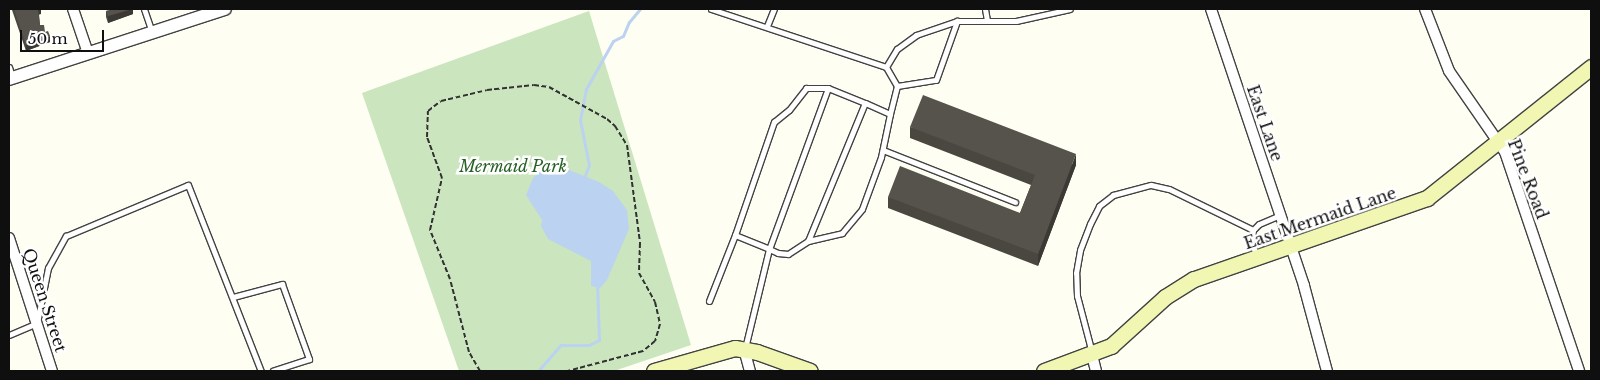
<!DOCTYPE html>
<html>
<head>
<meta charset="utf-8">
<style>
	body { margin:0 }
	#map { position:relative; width:1600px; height:380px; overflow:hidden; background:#fefef2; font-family:"Libre Baskerville",serif }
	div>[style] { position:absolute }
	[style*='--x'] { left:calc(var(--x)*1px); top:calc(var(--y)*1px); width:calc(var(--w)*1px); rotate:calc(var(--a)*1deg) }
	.green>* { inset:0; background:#cbe5be }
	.water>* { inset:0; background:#bbd2f0 }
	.stream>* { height:3px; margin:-1.5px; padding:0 1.5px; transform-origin:1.5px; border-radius:1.5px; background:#bbd2f0 }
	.path>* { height:2px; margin-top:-1px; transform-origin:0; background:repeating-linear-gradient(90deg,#313131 0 5px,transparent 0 7.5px) }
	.roads { filter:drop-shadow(1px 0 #424242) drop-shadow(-1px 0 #424242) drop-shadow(0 1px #424242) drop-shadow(0 -1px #424242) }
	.service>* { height:5px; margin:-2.5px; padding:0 2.5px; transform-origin:2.5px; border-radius:2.5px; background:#fff }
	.minor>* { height:10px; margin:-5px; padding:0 5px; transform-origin:5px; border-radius:5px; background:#fff }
	.tertiary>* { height:12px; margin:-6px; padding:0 6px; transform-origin:6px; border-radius:6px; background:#fff }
	.secondary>* { height:15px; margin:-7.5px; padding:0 7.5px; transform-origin:7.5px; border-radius:7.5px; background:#f1f7b3 }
	.wall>* { inset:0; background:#4a4741 }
	.shaded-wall>* { inset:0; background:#3c3935 }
	.building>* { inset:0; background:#56524c }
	span { translate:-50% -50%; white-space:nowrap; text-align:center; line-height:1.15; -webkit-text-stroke:5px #fff; paint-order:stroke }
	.street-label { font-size:16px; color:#0f0f0f }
	.park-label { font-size:16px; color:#266025; font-style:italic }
	.frame { position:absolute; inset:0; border:10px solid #0f0f0f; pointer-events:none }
	.scale { position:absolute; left:20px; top:30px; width:84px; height:22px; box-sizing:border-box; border:2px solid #0f0f0f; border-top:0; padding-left:6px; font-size:15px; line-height:18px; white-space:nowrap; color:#0f0f0f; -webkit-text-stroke:4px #fff; paint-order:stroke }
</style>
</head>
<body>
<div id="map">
	<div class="green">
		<i style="clip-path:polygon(589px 11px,691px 345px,614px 371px,459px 371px,362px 93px)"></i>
	</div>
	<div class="water">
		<i style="clip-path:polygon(559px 166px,599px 182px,613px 191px,627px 210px,629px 229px,607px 280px,600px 288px,591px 286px,591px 261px,548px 239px,541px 226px,542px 220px,526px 195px,533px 178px,540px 172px)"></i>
	</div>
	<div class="stream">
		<i style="--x:584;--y:178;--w:14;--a:-69"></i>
		<i style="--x:589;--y:165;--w:46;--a:-101.3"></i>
		<i style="--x:580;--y:120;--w:32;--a:-79"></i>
		<i style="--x:586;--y:89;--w:55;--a:-60.6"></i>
		<i style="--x:613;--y:41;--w:11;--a:-27"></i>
		<i style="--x:623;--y:36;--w:15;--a:-67"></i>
		<i style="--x:629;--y:22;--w:17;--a:-50"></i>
		<i style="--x:538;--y:371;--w:35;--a:-49"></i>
		<i style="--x:561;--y:345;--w:28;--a:0"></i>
		<i style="--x:589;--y:345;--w:11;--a:-27"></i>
		<i style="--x:599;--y:340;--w:56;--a:-92"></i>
	</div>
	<div class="path">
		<i style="--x:480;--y:371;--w:22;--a:-120"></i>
		<i style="--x:469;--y:352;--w:75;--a:-104.6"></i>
		<i style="--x:450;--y:279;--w:53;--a:-112.2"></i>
		<i style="--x:430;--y:230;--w:53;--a:-77"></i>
		<i style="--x:442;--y:178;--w:44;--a:-110.1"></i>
		<i style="--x:427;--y:137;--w:26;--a:-88"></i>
		<i style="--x:428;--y:111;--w:16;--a:-38"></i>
		<i style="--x:441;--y:101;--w:47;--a:-13.4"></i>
		<i style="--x:487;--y:90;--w:47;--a:-6.1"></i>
		<i style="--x:534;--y:85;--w:15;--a:8"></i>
		<i style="--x:549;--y:87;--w:66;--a:28.9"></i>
		<i style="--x:607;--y:119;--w:11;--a:41"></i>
		<i style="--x:615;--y:126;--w:22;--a:58"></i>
		<i style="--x:627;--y:145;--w:99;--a:82.4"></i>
		<i style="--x:640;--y:243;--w:30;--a:92"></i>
		<i style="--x:639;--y:273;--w:33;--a:61"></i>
		<i style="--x:655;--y:302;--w:23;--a:77"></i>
		<i style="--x:660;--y:324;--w:18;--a:106"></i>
		<i style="--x:655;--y:341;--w:16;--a:140"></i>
		<i style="--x:643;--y:351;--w:78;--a:165.1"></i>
	</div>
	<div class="roads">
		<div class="service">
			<i style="--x:144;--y:9;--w:24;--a:71"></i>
			<i style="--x:711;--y:9;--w:184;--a:18.3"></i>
			<i style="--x:886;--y:67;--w:22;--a:60"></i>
			<i style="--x:985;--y:9;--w:11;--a:80"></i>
			<i style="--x:767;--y:26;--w:18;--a:-68"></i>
			<i style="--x:9;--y:67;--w:10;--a:73"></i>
			<i style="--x:886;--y:67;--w:21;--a:-59"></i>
			<i style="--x:897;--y:49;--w:24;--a:-36"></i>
			<i style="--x:916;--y:35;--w:43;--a:-18.9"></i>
			<i style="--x:890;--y:114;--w:29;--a:-76"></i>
			<i style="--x:897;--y:86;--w:39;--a:-9"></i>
			<i style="--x:936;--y:80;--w:63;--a:-70.4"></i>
			<i style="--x:957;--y:21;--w:59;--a:0"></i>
			<i style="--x:1016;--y:21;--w:55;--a:-12.5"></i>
			<i style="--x:883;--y:150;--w:142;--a:21.5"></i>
			<i style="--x:735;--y:235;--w:120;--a:-71"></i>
			<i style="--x:774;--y:122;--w:19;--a:-39"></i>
			<i style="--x:789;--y:110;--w:28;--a:-52"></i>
			<i style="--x:806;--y:88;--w:22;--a:0"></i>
			<i style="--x:808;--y:241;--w:35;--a:-13"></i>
			<i style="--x:842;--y:233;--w:31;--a:-50"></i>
			<i style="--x:862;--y:209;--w:55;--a:-69.9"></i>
			<i style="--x:881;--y:157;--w:44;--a:-78.2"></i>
			<i style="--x:890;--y:114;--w:27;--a:-156"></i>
			<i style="--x:1257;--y:255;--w:13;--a:-117"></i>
			<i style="--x:1251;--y:243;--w:13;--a:-81"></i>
			<i style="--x:1253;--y:230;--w:8;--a:-45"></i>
			<i style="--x:1259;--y:224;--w:23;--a:-23"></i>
			<i style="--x:233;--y:297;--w:51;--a:-14.9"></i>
			<i style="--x:282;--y:284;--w:80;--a:70.2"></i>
			<i style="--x:309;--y:359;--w:38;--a:162"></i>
			<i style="--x:709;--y:301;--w:71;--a:-68.5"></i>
			<i style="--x:735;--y:235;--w:37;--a:22"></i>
			<i style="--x:769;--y:249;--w:10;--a:24"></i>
			<i style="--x:778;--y:253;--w:10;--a:6"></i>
			<i style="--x:788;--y:254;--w:24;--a:-33"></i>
			<i style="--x:808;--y:241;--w:149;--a:-67.6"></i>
			<i style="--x:865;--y:103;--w:40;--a:-158"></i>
			<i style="--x:828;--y:88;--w:171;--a:110.1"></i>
			<i style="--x:769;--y:249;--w:102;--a:103.6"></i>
			<i style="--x:9;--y:335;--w:30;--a:-23"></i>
			<i style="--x:37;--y:323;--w:56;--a:-78.7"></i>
			<i style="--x:48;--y:268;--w:37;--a:-61"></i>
			<i style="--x:66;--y:236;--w:132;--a:-22.7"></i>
			<i style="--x:188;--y:185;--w:200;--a:68.6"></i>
			<i style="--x:1092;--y:353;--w:59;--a:-104.7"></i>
			<i style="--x:1077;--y:296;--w:23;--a:-92"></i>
			<i style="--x:1076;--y:273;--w:23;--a:-80"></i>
			<i style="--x:1080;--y:250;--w:28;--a:-69"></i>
			<i style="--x:1090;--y:224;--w:20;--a:-63"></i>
			<i style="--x:1099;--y:206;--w:18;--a:-38"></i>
			<i style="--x:1113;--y:195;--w:39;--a:-15"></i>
			<i style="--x:1151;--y:185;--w:18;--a:13"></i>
			<i style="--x:1169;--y:189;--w:93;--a:26"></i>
		</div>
		<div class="minor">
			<i style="--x:73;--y:9;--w:46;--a:71.2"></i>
			<i style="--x:1211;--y:9;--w:292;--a:71.4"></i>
			<i style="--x:1304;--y:286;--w:88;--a:74.9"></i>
			<i style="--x:1425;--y:9;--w:66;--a:68.8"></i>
			<i style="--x:1449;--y:71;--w:98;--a:55.3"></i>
			<i style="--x:1505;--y:152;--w:231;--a:71.3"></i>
			<i style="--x:9;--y:238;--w:140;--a:72.1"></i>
			<i style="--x:744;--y:349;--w:23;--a:75"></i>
			<i style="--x:1092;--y:355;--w:16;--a:76"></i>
		</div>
		<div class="tertiary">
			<i style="--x:9;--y:79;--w:227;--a:-18"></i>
		</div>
		<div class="secondary">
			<i style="--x:654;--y:371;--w:84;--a:-15.9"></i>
			<i style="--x:735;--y:348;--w:22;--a:10"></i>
			<i style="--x:757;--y:352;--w:56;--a:19.7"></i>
			<i style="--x:1044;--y:371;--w:72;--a:-20.5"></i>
			<i style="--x:1111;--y:346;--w:73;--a:-42.2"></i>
			<i style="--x:1165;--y:297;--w:34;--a:-32"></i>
			<i style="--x:1194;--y:279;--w:247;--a:-19.2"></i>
			<i style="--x:1427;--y:198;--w:210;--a:-38.6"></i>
		</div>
	</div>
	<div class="wall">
		<i style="clip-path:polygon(9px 9px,41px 9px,41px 14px,39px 14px,40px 25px,50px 42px,26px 51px,12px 10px,9px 10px)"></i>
		<i style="clip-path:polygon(110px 9px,133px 9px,133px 14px,108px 23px,106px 17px,106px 11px,110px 10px)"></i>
		<i style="clip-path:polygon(910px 127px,1076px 165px,1038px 266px,888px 208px,888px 197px,1020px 213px,1031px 185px,910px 138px)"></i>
	</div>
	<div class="shaded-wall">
		<i style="clip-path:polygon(38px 9px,41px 9px,41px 14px,38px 15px)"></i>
		<i style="clip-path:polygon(133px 9px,133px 14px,108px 23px,108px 16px)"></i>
		<i style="clip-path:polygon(50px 36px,50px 42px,26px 51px,26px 45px)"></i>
		<i style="clip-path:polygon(1076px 154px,1076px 165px,1038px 266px,1038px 254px)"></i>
	</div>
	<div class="building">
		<i style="clip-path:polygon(14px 9px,38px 9px,40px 25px,44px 25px,45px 32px,48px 31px,50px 36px,26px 45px)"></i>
		<i style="clip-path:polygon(111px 9px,132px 9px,108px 16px,106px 11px,111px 10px)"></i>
		<i style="clip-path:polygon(923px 95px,1076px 154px,1038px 254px,888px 197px,900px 166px,1020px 213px,1035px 175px,910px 127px)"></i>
	</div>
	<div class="street-label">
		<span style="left:1265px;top:123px;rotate:71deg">East Lane</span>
		<span style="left:1528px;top:179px;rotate:69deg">Pine Road</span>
		<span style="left:1320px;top:218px;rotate:-19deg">East Mermaid Lane</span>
		<span style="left:45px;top:300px;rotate:72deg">Queen Street</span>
	</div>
	<div class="park-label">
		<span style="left:513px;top:166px">Mermaid Park</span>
	</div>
	<div class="frame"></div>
	<div class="scale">50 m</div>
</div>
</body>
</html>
